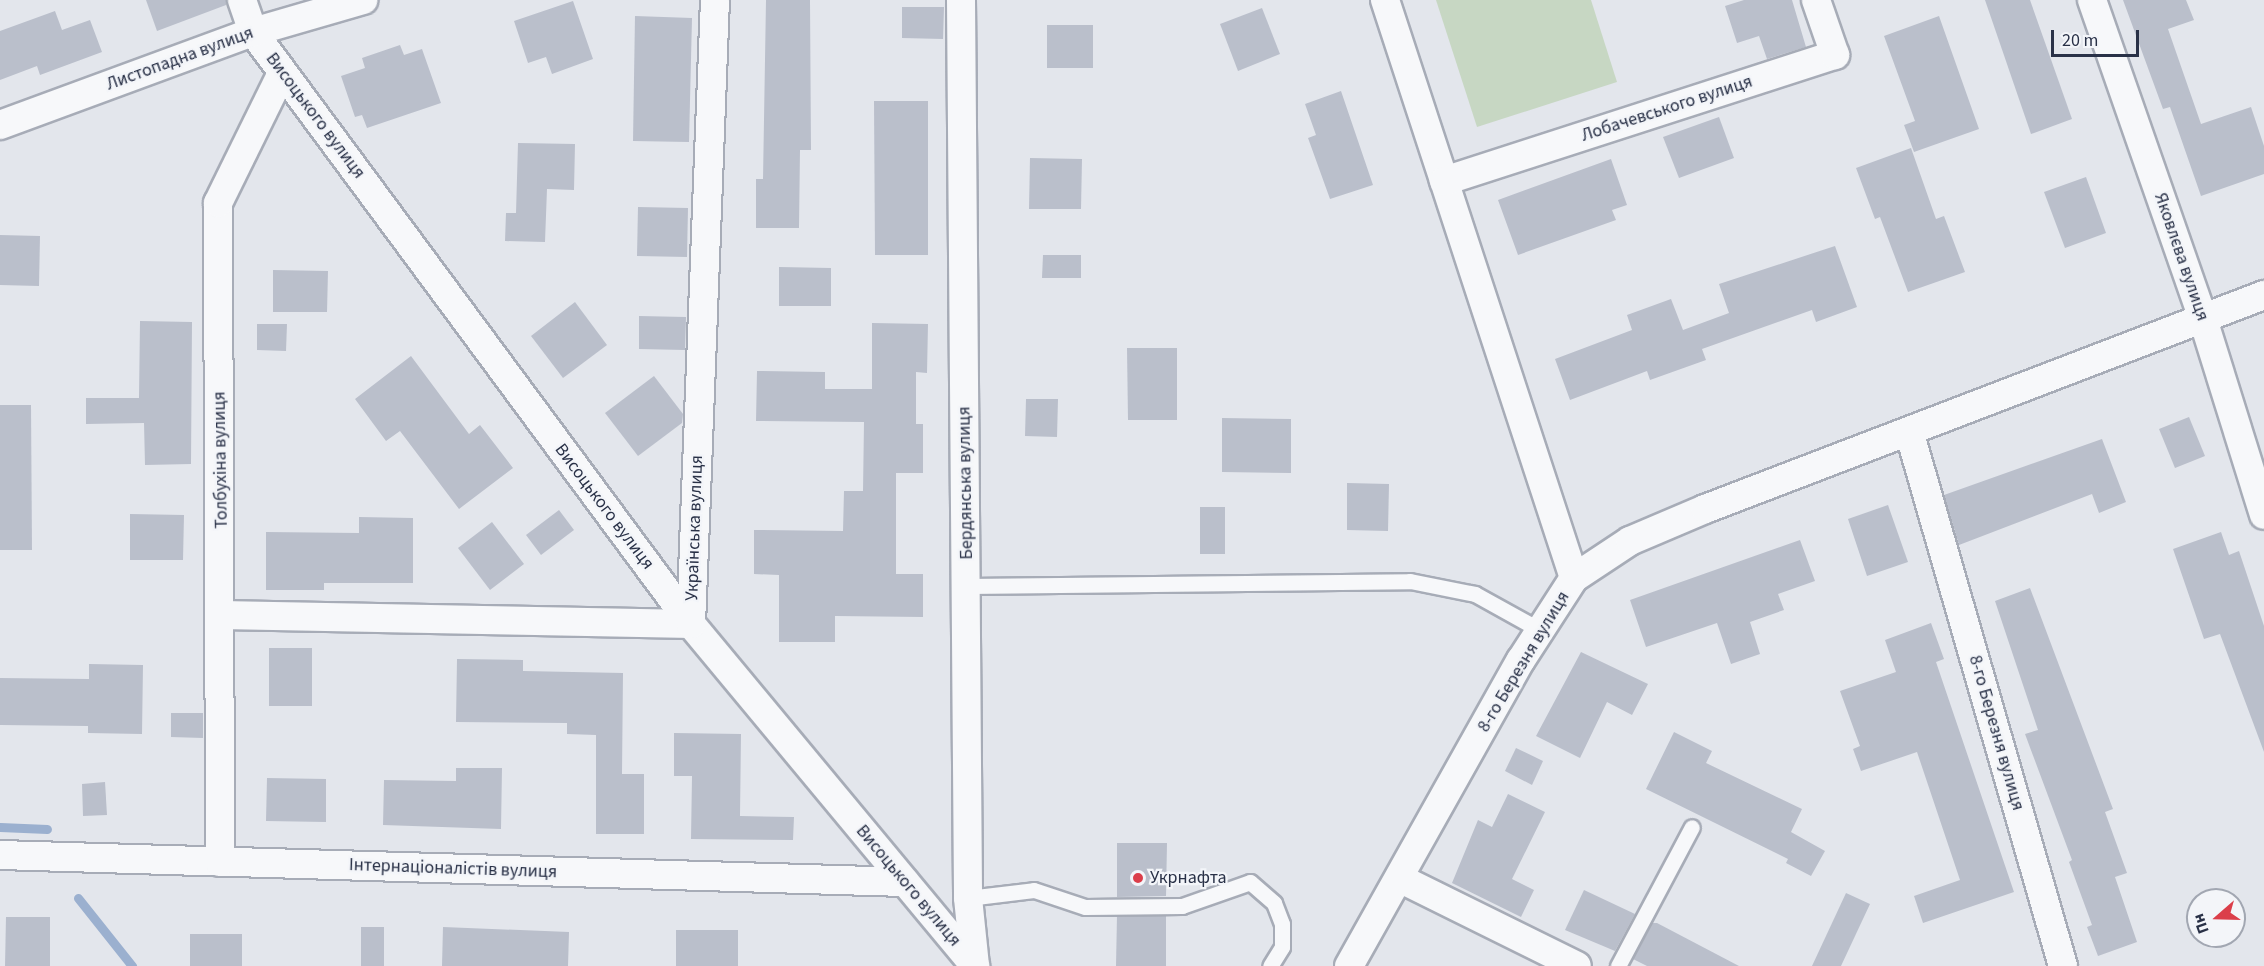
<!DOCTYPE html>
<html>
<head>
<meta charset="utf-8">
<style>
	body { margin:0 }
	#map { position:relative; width:2264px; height:966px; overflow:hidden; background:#e3e6ec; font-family:"Source Sans 3",sans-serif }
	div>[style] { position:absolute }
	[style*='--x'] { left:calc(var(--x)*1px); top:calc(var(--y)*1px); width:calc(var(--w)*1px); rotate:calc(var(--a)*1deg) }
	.green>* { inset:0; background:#c7d7c3 }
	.stream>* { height:9px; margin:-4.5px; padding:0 4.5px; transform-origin:4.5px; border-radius:4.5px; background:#9bb0cf }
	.building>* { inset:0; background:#babfcb }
	.roads { filter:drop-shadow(2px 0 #a7acb7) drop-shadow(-2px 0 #a7acb7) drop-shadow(0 2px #a7acb7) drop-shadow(0 -2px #a7acb7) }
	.lane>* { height:15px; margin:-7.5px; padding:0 7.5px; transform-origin:7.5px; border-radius:7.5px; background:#f7f8fa }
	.street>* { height:28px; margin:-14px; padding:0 14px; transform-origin:14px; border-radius:14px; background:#f7f8fa }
	.dots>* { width:16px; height:16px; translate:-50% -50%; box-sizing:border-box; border:3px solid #f3f5f9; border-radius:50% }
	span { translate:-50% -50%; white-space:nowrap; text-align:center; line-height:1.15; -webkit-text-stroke:4.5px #f3f5f9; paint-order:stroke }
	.street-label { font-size:18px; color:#293147 }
	.poi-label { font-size:18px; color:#293147 }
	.left { translate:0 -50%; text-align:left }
	.north { position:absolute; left:2186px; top:888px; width:60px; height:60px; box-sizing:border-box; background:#f3f5f9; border:2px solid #a2a7b2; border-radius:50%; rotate:250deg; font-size:16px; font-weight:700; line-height:24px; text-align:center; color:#293147 }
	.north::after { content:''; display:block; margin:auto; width:21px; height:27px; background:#db3e4a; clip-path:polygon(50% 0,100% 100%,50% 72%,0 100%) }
	.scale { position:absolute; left:2051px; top:30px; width:88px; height:27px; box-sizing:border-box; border:3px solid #293147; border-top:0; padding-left:8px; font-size:18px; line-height:21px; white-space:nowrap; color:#293147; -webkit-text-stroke:4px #f3f5f9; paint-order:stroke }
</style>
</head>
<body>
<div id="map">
	<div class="green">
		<i style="clip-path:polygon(1436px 0,1591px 0,1617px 82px,1477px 127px)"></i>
	</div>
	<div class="stream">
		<i style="--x:0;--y:827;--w:47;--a:2.4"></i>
		<i style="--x:78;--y:898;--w:87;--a:51.5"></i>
	</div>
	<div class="building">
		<i style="clip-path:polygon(146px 0,226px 0,226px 5px,157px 31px)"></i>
		<i style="clip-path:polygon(766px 0,810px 0,811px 150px,800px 150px,799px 228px,756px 228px,756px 179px,763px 179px)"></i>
		<i style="clip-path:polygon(1744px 0,1792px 0,1806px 47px,1767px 59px,1759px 36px,1737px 43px,1725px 6px)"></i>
		<i style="clip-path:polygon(1985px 0,2030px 0,2072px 119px,2031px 134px)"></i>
		<i style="clip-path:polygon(2123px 0,2186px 0,2194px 20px,2168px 29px,2201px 124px,2251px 107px,2264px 146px,2264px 174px,2201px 196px,2170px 107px,2163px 109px)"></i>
		<i style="clip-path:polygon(573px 1px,593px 59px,552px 74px,546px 57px,528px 63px,514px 21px)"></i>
		<i style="clip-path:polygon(902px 7px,944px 7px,943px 39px,902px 38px)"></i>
		<i style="clip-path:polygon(1262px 8px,1280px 54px,1238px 71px,1220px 24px)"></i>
		<i style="clip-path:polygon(55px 11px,62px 30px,90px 20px,102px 52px,40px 75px,37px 66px,0 80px,0 31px)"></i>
		<i style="clip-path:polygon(635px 16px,692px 18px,689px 142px,633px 141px)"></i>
		<i style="clip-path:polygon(1939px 16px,1979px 129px,1914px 152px,1904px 125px,1915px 121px,1884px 36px)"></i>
		<i style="clip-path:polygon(1047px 25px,1093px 25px,1093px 68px,1047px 68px)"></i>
		<i style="clip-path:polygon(400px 45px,404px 55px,422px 49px,441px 103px,367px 128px,362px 115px,355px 117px,341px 76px,365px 68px,362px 58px)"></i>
		<i style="clip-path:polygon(1341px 91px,1373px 185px,1330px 199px,1308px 138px,1316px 135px,1305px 104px)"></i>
		<i style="clip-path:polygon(874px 101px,928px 101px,928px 255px,875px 255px)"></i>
		<i style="clip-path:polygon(1719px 117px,1734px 158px,1679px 178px,1663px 137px)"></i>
		<i style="clip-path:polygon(518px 143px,575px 144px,574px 190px,547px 189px,545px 242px,505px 241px,506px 213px,516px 213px)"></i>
		<i style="clip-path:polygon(1911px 148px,1936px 219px,1944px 216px,1965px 272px,1908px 292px,1880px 217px,1875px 219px,1856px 168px)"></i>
		<i style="clip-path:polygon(1030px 158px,1082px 159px,1081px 209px,1029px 209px)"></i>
		<i style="clip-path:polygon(1611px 159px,1627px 205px,1612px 210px,1616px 220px,1518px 255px,1498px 200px)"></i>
		<i style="clip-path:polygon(2086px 177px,2106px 233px,2065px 248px,2044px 192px)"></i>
		<i style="clip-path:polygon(638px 207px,688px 208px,687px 257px,637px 256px)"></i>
		<i style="clip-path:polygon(0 235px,40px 236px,39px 286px,0 285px)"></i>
		<i style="clip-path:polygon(1835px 246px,1857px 307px,1816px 322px,1812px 310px,1702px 349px,1706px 360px,1650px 380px,1647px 371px,1570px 400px,1555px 359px,1632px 330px,1627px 315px,1671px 299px,1683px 330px,1729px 313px,1719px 284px)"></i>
		<i style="clip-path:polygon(1043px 255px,1081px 255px,1081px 278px,1042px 278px)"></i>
		<i style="clip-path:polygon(779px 267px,831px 268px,831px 306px,779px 306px)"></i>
		<i style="clip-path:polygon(273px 270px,328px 271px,327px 312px,273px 312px)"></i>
		<i style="clip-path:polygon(575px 302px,607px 345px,563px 378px,531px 336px)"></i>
		<i style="clip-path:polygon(639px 316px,686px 317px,685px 350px,639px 349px)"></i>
		<i style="clip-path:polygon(140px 321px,192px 322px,191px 464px,145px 465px,144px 423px,86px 424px,86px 398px,139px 398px)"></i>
		<i style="clip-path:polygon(872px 323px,928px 324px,927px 373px,916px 372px,916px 424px,923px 424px,923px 473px,896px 473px,896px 574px,923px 574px,923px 617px,835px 616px,835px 642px,779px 642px,779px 575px,754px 574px,754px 530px,843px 531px,844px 491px,863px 491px,864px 422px,756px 421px,757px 371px,825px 372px,825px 389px,872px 389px)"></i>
		<i style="clip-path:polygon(257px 324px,287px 324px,286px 351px,257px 350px)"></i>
		<i style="clip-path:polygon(1127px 348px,1177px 348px,1177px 420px,1128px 420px)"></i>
		<i style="clip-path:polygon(411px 356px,469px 434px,480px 425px,513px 468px,459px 509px,400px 431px,386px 441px,355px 399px)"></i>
		<i style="clip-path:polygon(654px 376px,683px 414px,682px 423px,638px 456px,605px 413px)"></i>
		<i style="clip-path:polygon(1026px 399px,1058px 399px,1057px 437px,1025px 436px)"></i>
		<i style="clip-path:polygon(0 405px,31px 405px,32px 550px,0 550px)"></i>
		<i style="clip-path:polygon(2189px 417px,2205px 456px,2175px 468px,2159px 429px)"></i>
		<i style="clip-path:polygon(1222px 418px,1291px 419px,1291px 473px,1222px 472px)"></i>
		<i style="clip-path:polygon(2102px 439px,2126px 502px,2099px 513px,2092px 494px,1959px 545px,1944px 495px)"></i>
		<i style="clip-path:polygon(1347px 483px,1389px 484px,1388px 531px,1347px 530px)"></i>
		<i style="clip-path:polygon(1888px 505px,1908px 562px,1867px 576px,1848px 519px)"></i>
		<i style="clip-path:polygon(1200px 507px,1225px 507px,1225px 554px,1200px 554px)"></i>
		<i style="clip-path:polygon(559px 510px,574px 530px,541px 555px,526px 535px)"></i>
		<i style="clip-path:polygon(130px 514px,184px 515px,183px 560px,130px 560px)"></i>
		<i style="clip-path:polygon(359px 517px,413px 518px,413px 583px,324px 583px,324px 590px,266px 590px,266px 532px,359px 533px)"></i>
		<i style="clip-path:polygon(492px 522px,524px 564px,490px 590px,458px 548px)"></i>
		<i style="clip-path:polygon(2221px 532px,2229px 555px,2239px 551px,2264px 626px,2264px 752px,2220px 634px,2204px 639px,2173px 549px)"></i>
		<i style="clip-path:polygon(1800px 540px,1815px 581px,1778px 594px,1784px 610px,1750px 622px,1760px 654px,1731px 664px,1717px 623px,1646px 647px,1630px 600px)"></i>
		<i style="clip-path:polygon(2030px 588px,2113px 809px,2105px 812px,2127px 873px,2115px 877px,2137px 942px,2098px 956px,2087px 927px,2092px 925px,2069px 862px,2072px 860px,2025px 734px,2038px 730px,1995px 601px)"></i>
		<i style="clip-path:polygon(1931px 623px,1944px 659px,1936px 662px,2014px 892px,1923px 923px,1914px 896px,1960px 880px,1917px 752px,1861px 771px,1853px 749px,1860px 746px,1840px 691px,1896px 672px,1885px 640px)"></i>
		<i style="clip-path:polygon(269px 648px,312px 648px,312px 706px,269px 706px)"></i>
		<i style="clip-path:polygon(1581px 652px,1648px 684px,1632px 715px,1607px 702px,1580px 758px,1536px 736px)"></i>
		<i style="clip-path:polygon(457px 659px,523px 660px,523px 671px,623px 673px,622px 774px,644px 774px,644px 834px,596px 834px,596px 735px,567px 734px,567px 723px,456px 722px)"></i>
		<i style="clip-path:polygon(89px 664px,143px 665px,142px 734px,88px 733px,88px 726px,0 725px,0 678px,89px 679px)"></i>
		<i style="clip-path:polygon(171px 713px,203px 713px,203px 738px,171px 737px)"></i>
		<i style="clip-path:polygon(1674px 732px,1712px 751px,1706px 763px,1802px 809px,1791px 832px,1825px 851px,1811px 876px,1786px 863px,1788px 859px,1646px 789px)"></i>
		<i style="clip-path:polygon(674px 733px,741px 734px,740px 816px,794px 817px,793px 840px,691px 839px,692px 776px,674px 776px)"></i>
		<i style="clip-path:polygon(1516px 748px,1543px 761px,1532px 785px,1505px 771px)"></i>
		<i style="clip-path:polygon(456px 768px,502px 768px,501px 829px,383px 825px,384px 780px,456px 781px)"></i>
		<i style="clip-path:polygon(267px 778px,326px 779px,326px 822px,266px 821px)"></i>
		<i style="clip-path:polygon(105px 782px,107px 815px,83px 816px,82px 784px)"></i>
		<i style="clip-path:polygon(1508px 794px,1545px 812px,1512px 879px,1534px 890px,1521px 917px,1452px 883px,1478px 820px,1492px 827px)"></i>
		<i style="clip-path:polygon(1117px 843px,1167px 843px,1166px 896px,1117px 897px)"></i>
		<i style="clip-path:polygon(1584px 890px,1635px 914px,1615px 951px,1565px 930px)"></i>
		<i style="clip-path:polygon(1846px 893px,1870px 904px,1841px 966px,1812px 966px)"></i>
		<i style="clip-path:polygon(1117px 916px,1166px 916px,1166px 966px,1116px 966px)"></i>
		<i style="clip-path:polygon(6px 917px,50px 917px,50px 966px,5px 966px)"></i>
		<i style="clip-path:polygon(1652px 923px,1657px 923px,1739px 966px,1647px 966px,1633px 959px)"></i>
		<i style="clip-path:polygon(361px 927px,384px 927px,384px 966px,361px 966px)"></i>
		<i style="clip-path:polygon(443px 927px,569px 932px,568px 966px,442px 966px)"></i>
		<i style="clip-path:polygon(676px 930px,738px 930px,738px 966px,676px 966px)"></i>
		<i style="clip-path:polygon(190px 934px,242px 934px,242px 966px,190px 966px)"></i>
	</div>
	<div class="roads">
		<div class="lane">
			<i style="--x:967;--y:586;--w:443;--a:-0.6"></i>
			<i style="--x:1410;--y:581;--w:66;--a:11.3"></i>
			<i style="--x:1475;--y:594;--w:74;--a:29"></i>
			<i style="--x:968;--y:898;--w:66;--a:-6.9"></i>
			<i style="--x:1034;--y:890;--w:54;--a:18.4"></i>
			<i style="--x:1085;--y:907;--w:97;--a:-0.6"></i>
			<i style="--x:1182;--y:906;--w:72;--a:-19.4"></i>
			<i style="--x:1250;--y:882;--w:32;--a:41"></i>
			<i style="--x:1274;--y:903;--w:22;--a:69"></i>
			<i style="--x:1282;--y:924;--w:23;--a:90"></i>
			<i style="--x:1282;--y:947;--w:22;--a:122"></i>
			<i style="--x:1618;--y:966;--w:157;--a:-62"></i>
		</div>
		<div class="street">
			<i style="--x:242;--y:0;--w:34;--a:71"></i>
			<i style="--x:253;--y:32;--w:736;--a:53.5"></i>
			<i style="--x:691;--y:624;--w:445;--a:50.3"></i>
			<i style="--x:961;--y:0;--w:898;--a:89.55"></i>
			<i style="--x:968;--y:898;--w:68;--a:84.1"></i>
			<i style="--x:1385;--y:0;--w:608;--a:71.89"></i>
			<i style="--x:2092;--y:0;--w:338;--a:70.8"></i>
			<i style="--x:2203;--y:319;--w:205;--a:72.7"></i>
			<i style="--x:0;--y:125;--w:270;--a:-20.2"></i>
			<i style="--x:253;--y:32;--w:115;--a:-16.2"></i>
			<i style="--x:1444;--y:181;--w:411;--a:-17.9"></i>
			<i style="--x:1835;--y:55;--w:58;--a:-109.1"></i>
			<i style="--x:1909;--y:431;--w:557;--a:73.94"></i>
			<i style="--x:222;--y:615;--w:469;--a:1.1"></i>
			<i style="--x:691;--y:624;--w:624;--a:-87.8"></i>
			<i style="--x:0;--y:855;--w:905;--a:1.71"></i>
			<i style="--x:220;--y:862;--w:659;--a:-90.17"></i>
			<i style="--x:218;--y:203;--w:145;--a:-63.8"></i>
			<i style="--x:1401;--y:879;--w:196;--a:26.3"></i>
			<i style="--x:1349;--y:966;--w:351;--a:-60.7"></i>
			<i style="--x:1521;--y:660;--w:98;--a:-57.1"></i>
			<i style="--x:1574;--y:578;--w:67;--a:-33.5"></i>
			<i style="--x:1630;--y:541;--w:82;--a:-23.1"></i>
			<i style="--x:1705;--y:509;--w:599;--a:-20.95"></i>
		</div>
	</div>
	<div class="dots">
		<i style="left:1138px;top:878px;background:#db3e4a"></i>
	</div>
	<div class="street-label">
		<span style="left:180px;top:59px;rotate:-20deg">Листопадна вулиця</span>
		<span style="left:1667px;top:109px;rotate:-18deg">Лобачевського вулиця</span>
		<span style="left:315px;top:116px;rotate:53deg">Висоцького вулиця</span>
		<span style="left:2181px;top:257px;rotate:71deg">Яковлєва вулиця</span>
		<span style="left:221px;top:460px;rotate:-91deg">Толбухіна вулиця</span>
		<span style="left:966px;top:483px;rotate:-91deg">Бердянська вулиця</span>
		<span style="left:604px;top:507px;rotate:53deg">Висоцького вулиця</span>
		<span style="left:695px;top:528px;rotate:-88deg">Українська вулиця</span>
		<span style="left:1524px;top:662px;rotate:-59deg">8-го Березня вулиця</span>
		<span style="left:1996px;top:733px;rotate:74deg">8-го Березня вулиця</span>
		<span style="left:453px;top:869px;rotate:2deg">Інтернаціоналістів вулиця</span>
		<span style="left:908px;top:886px;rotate:50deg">Висоцького вулиця</span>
	</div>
	<div class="poi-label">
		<span class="left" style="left:1150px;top:878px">Укрнафта</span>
	</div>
	<div class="north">Пн</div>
	<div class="scale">20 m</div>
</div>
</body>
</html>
